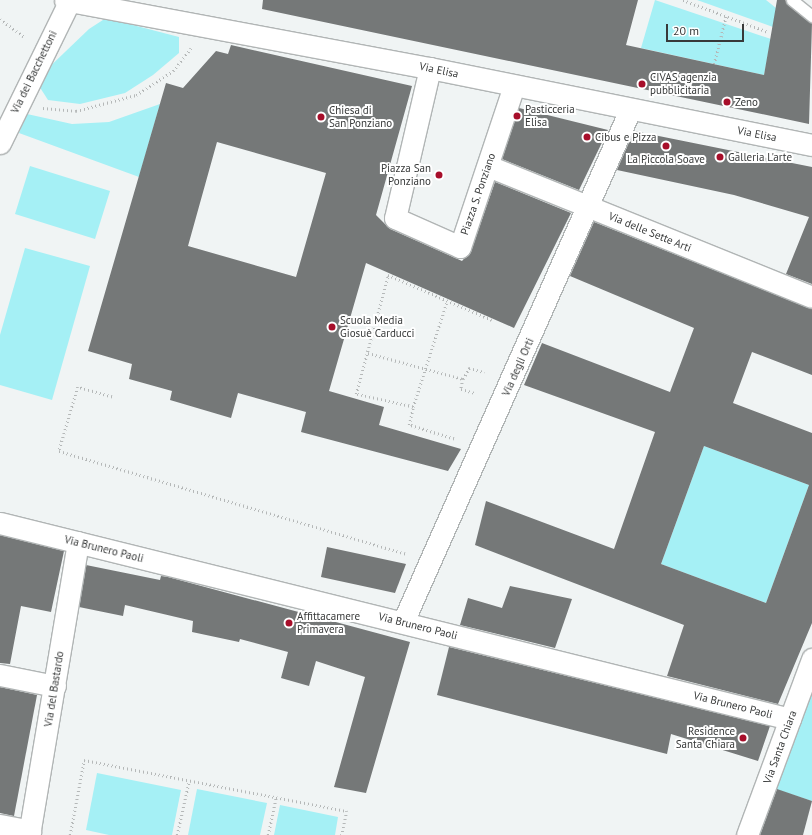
<!DOCTYPE html>
<html>
<head>
<meta charset="utf-8">
<style>
	body { margin:0 }
	#map { position:relative; width:812px; height:835px; overflow:hidden; background:#f0f4f4; font-family:"PT Sans",sans-serif }
	div>[style] { position:absolute }
	[style*='--x'] { left:calc(var(--x)*1px); top:calc(var(--y)*1px); width:calc(var(--w)*1px); rotate:calc(var(--a)*1deg) }
	.green>* { inset:0; background:#a5f0f5 }
	.building>* { inset:0; background:#757878 }
	.path>* { height:2.5px; margin-top:-1.25px; transform-origin:0; background:repeating-linear-gradient(90deg,#b5b8b8 0 1px,transparent 0 4px) }
	.roads { filter:drop-shadow(1px 0 #b1b5b5) drop-shadow(-1px 0 #b1b5b5) drop-shadow(0 1px #b1b5b5) drop-shadow(0 -1px #b1b5b5) }
	.lane>* { height:11px; margin:-5.5px; padding:0 5.5px; transform-origin:5.5px; border-radius:5.5px; background:#fff }
	.street>* { height:21px; margin:-10.5px; padding:0 10.5px; transform-origin:10.5px; border-radius:10.5px; background:#fff }
	.dots>* { width:11px; height:11px; translate:-50% -50%; box-sizing:border-box; border:2px solid #fff; border-radius:50% }
	span { translate:-50% -50%; white-space:nowrap; text-align:center; line-height:1.15; -webkit-text-stroke:4px #fff; paint-order:stroke }
	.street-label { font-size:11px; color:#373939 }
	.poi-label { font-size:11px; color:#373939 }
	.left { translate:0 -50%; text-align:left }
	.right { translate:-100% -50%; text-align:right }
	.scale { position:absolute; left:666px; top:24px; width:78px; height:18px; box-sizing:border-box; border:2px solid #373939; border-top:0; padding-left:5px; font-size:12px; line-height:14px; white-space:nowrap; color:#373939; -webkit-text-stroke:3px #fff; paint-order:stroke }
</style>
</head>
<body>
<div id="map">
	<div class="green">
		<i style="clip-path:polygon(655px 0,771px 39px,764px 75px,641px 48px)"></i>
		<i style="clip-path:polygon(697px 0,766px 0,776px 8px,773px 27px)"></i>
		<i style="clip-path:polygon(106px 18px,179px 37px,179px 53px,153px 75px,125px 93px,80px 104px,48px 100px,39px 86px,41px 75px,89px 29px)"></i>
		<i style="clip-path:polygon(160px 104px,139px 177px,19px 133px,27px 114px,72px 124px,109px 122px)"></i>
		<i style="clip-path:polygon(30px 166px,110px 191px,95px 239px,15px 214px)"></i>
		<i style="clip-path:polygon(25px 248px,90px 266px,52px 400px,0 385px,0 335px)"></i>
		<i style="clip-path:polygon(704px 446px,809px 485px,766px 603px,661px 564px)"></i>
		<i style="clip-path:polygon(812px 678px,812px 801px,772px 788px)"></i>
		<i style="clip-path:polygon(97px 773px,181px 790px,172px 835px,109px 835px,86px 830px)"></i>
		<i style="clip-path:polygon(197px 789px,267px 803px,260px 835px,188px 835px)"></i>
		<i style="clip-path:polygon(280px 805px,338px 817px,335px 835px,274px 835px)"></i>
	</div>
	<div class="building">
		<i style="clip-path:polygon(263px 0,638px 0,626px 45px,764px 75px,777px 0,785px 0,812px 23px,809px 124px,262px 9px)"></i>
		<i style="clip-path:polygon(evenodd,231px 45px,412px 86px,376px 215px,390px 229px,462px 261px,471px 251px,495px 182px,571px 213px,514px 328px,366px 263px,329px 391px,384px 407px,379px 425px,461px 449px,448px 471px,301px 432px,306px 412px,238px 393px,231px 418px,170px 400px,172px 391px,129px 379px,132px 364px,88px 351px,166px 83px,183px 88px,216px 51px,228px 54px,231px 45px,217px 142px,326px 173px,296px 277px,188px 246px,217px 142px)"></i>
		<i style="clip-path:polygon(519px 108px,608px 130px,579px 190px,502px 159px)"></i>
		<i style="clip-path:polygon(634px 131px,812px 167px,812px 284px,786px 274px,809px 217px,734px 195px,617px 170px)"></i>
		<i style="clip-path:polygon(evenodd,594px 222px,812px 309px,812px 375px,752px 352px,733px 403px,812px 433px,812px 623px,778px 704px,667px 676px,684px 625px,475px 545px,486px 501px,614px 549px,655px 432px,524px 385px,542px 343px,670px 392px,694px 328px,570px 276px,594px 222px,704px 446px,809px 485px,766px 603px,661px 564px,704px 446px)"></i>
		<i style="clip-path:polygon(0 535px,64px 551px,51px 612px,21px 606px,10px 664px,0 663px)"></i>
		<i style="clip-path:polygon(327px 547px,406px 564px,395px 593px,321px 577px)"></i>
		<i style="clip-path:polygon(86px 565px,160px 580px,161px 576px,168px 577px,410px 642px,366px 793px,334px 787px,365px 677px,316px 661px,309px 686px,281px 678px,288px 652px,240px 639px,239px 642px,192px 632px,193px 621px,125px 605px,123px 616px,79px 607px)"></i>
		<i style="clip-path:polygon(510px 586px,572px 599px,555px 648px,460px 625px,468px 598px,502px 608px)"></i>
		<i style="clip-path:polygon(449px 647px,770px 726px,758px 761px,671px 734px,667px 754px,437px 695px)"></i>
		<i style="clip-path:polygon(0 687px,37px 695px,14px 816px,0 813px)"></i>
		<i style="clip-path:polygon(777px 789px,812px 801px,803px 835px,760px 835px)"></i>
	</div>
	<div class="path">
		<i style="--x:683;--y:0;--w:91;--a:20.6"></i>
		<i style="--x:0;--y:19;--w:31;--a:36"></i>
		<i style="--x:714;--y:64;--w:49;--a:-76"></i>
		<i style="--x:43;--y:108;--w:33;--a:5"></i>
		<i style="--x:76;--y:111;--w:62;--a:-14.9"></i>
		<i style="--x:136;--y:95;--w:44;--a:-33"></i>
		<i style="--x:173;--y:71;--w:29;--a:-52"></i>
		<i style="--x:368;--y:353;--w:98;--a:15.3"></i>
		<i style="--x:463;--y:379;--w:13;--a:-61"></i>
		<i style="--x:469;--y:368;--w:16;--a:15"></i>
		<i style="--x:463;--y:379;--w:10;--a:101"></i>
		<i style="--x:461;--y:389;--w:15;--a:16"></i>
		<i style="--x:112;--y:397;--w:35;--a:-164"></i>
		<i style="--x:78;--y:387;--w:67;--a:106.5"></i>
		<i style="--x:59;--y:451;--w:363;--a:16.5"></i>
		<i style="--x:413;--y:407;--w:111;--a:-72.2"></i>
		<i style="--x:454;--y:439;--w:47;--a:-162.7"></i>
		<i style="--x:409;--y:425;--w:18;--a:-77"></i>
		<i style="--x:413;--y:407;--w:58;--a:-167.2"></i>
		<i style="--x:356;--y:394;--w:123;--a:-74.9"></i>
		<i style="--x:388;--y:275;--w:113;--a:23.4"></i>
		<i style="--x:70;--y:835;--w:76;--a:-79.4"></i>
		<i style="--x:84;--y:760;--w:268;--a:11"></i>
		<i style="--x:347;--y:811;--w:25;--a:102"></i>
		<i style="--x:177;--y:835;--w:55;--a:-77.5"></i>
		<i style="--x:268;--y:835;--w:39;--a:-78"></i>
	</div>
	<div class="roads">
		<div class="lane">
			<i style="--x:792;--y:0;--w:26;--a:39"></i>
		</div>
		<div class="street">
			<i style="--x:65;--y:0;--w:371;--a:10.6"></i>
			<i style="--x:430;--y:68;--w:390;--a:11.4"></i>
			<i style="--x:430;--y:68;--w:154;--a:103.1"></i>
			<i style="--x:395;--y:218;--w:71;--a:24"></i>
			<i style="--x:460;--y:247;--w:170;--a:-71.5"></i>
			<i style="--x:0;--y:143;--w:159;--a:-63.9"></i>
			<i style="--x:488;--y:166;--w:349;--a:22"></i>
			<i style="--x:0;--y:523;--w:814;--a:13.93"></i>
			<i style="--x:403;--y:622;--w:560;--a:-66.09"></i>
			<i style="--x:0;--y:675;--w:56;--a:11.3"></i>
			<i style="--x:0;--y:825;--w:31;--a:11"></i>
			<i style="--x:29;--y:835;--w:297;--a:-80.5"></i>
			<i style="--x:747;--y:835;--w:188;--a:-69.7"></i>
		</div>
	</div>
	<div class="dots">
		<i style="left:642px;top:84px;background:#a70e2a"></i>
		<i style="left:727px;top:102px;background:#a70e2a"></i>
		<i style="left:517px;top:116px;background:#a70e2a"></i>
		<i style="left:321px;top:117px;background:#a70e2a"></i>
		<i style="left:587px;top:137px;background:#a70e2a"></i>
		<i style="left:666px;top:146px;background:#a70e2a"></i>
		<i style="left:720px;top:157px;background:#a70e2a"></i>
		<i style="left:439px;top:175px;background:#a70e2a"></i>
		<i style="left:332px;top:327px;background:#a70e2a"></i>
		<i style="left:289px;top:623px;background:#a70e2a"></i>
		<i style="left:743px;top:738px;background:#a70e2a"></i>
	</div>
	<div class="street-label">
		<span style="left:439px;top:70px;rotate:12deg">Via Elisa</span>
		<span style="left:34px;top:72px;rotate:-64deg">Via dei Bacchettoni</span>
		<span style="left:757px;top:134px;rotate:11deg">Via Elisa</span>
		<span style="left:478px;top:194px;rotate:-71deg">Piazza S. Ponziano</span>
		<span style="left:650px;top:232px;rotate:22deg">Via delle Sette Arti</span>
		<span style="left:518px;top:367px;rotate:-66deg">Via degli Orti</span>
		<span style="left:104px;top:549px;rotate:14deg">Via Brunero Paoli</span>
		<span style="left:418px;top:626px;rotate:14deg">Via Brunero Paoli</span>
		<span style="left:54px;top:689px;rotate:-81deg">Via del Bastardo</span>
		<span style="left:733px;top:705px;rotate:14deg">Via Brunero Paoli</span>
		<span style="left:780px;top:747px;rotate:-70deg">Via Santa Chiara</span>
	</div>
	<div class="poi-label">
		<span class="left" style="left:650px;top:84px">CIVAS agenzia<br>pubblicitaria</span>
		<span class="left" style="left:735px;top:102px">Zeno</span>
		<span class="left" style="left:525px;top:116px">Pasticceria<br>Elisa</span>
		<span class="left" style="left:329px;top:117px">Chiesa di<br>San Ponziano</span>
		<span class="left" style="left:595px;top:137px">Cibus e Pizza</span>
		<span class="left" style="left:728px;top:157px">Galleria L'arte</span>
		<span style="left:666px;top:159px">La Piccola Soave</span>
		<span class="right" style="left:431px;top:175px">Piazza San<br>Ponziano</span>
		<span class="left" style="left:340px;top:327px">Scuola Media<br>Giosuè Carducci</span>
		<span class="left" style="left:297px;top:623px">Affittacamere<br>Primavera</span>
		<span class="right" style="left:735px;top:738px">Residence<br>Santa Chiara</span>
	</div>
	<div class="scale">20 m</div>
</div>
</body>
</html>
